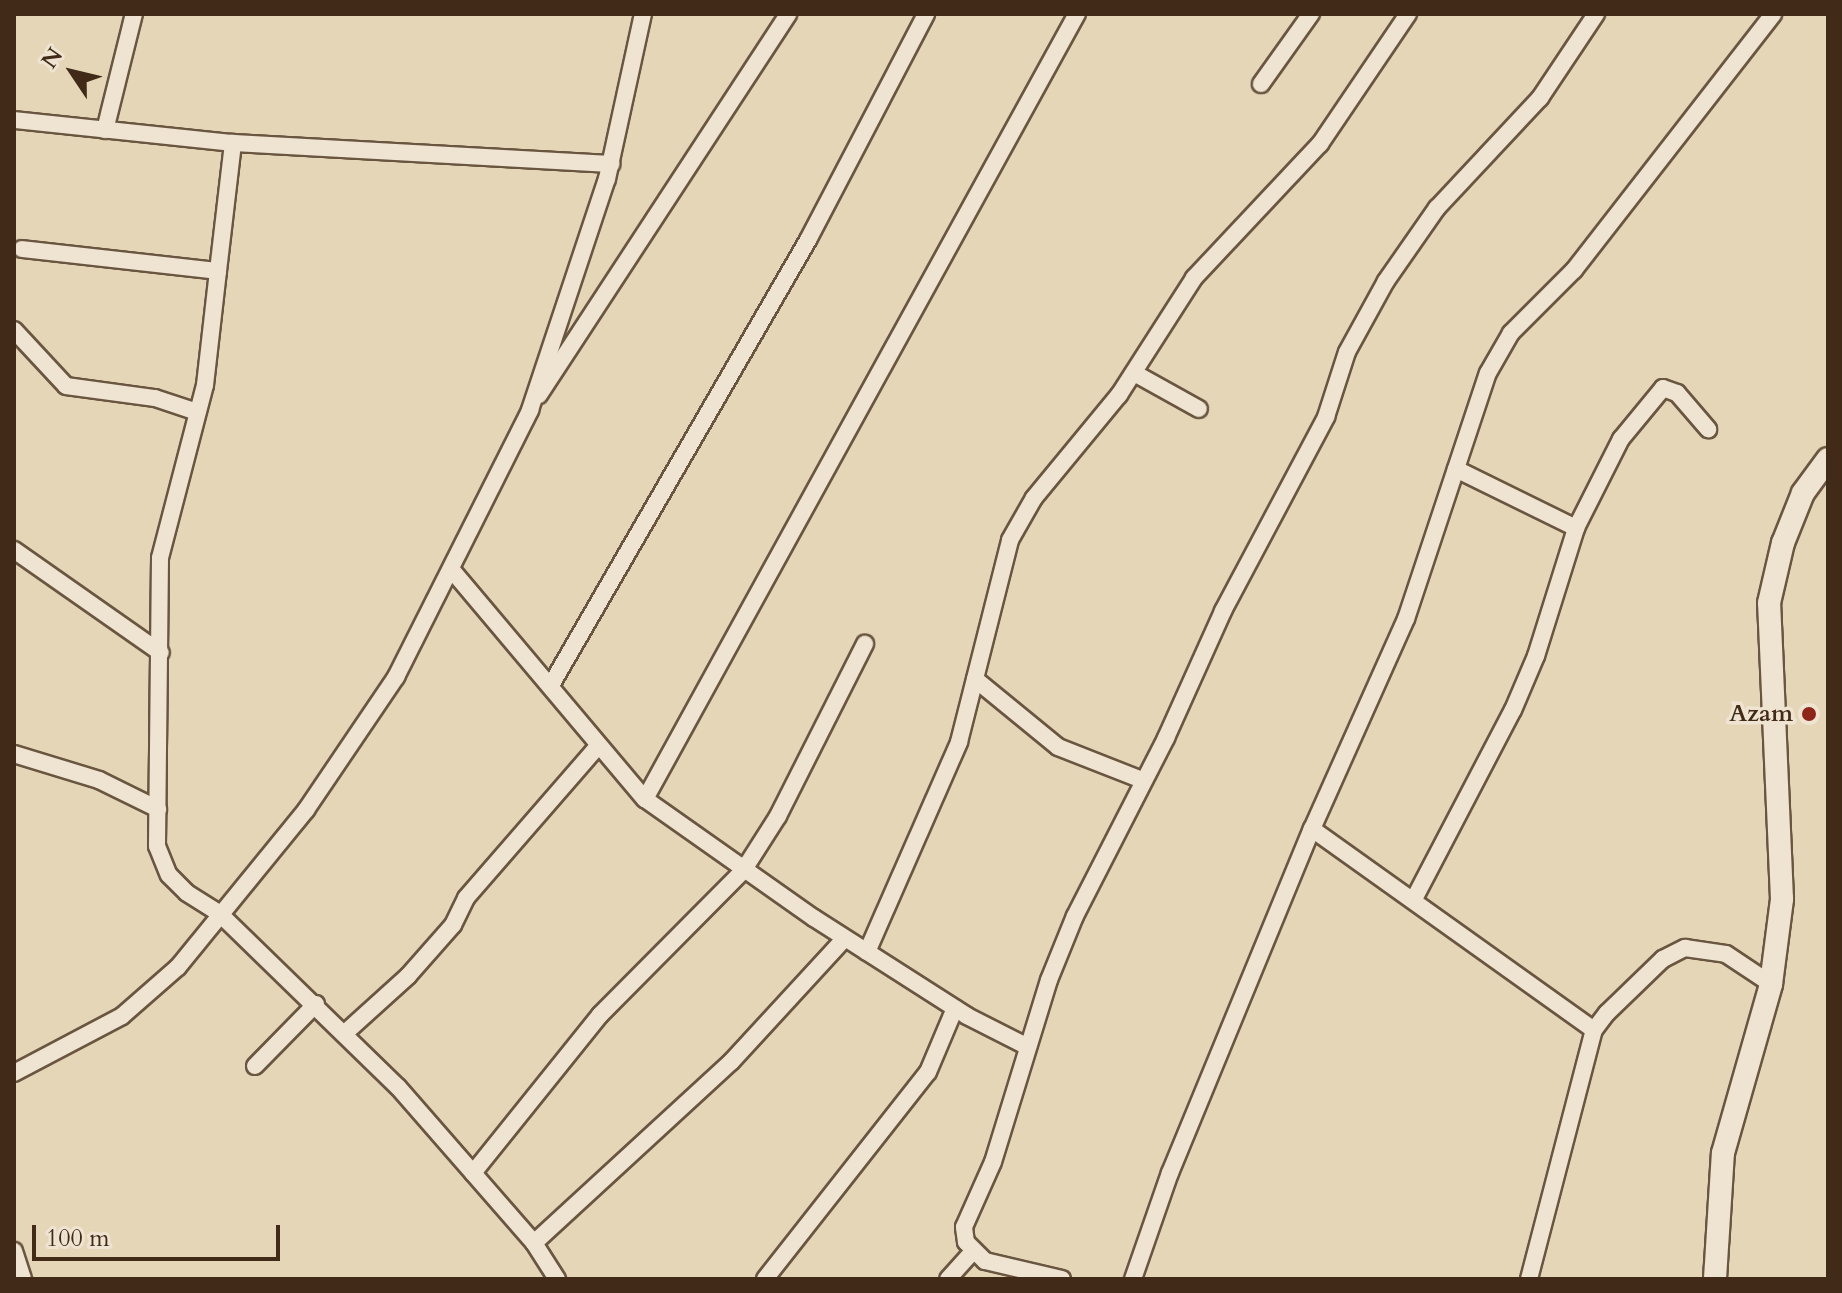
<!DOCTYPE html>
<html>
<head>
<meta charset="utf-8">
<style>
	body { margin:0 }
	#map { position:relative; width:1842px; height:1293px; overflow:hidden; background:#e5d6b8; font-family:Cardo,serif }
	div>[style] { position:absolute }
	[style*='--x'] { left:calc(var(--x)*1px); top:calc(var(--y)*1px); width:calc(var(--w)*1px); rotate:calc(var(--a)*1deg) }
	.roads { filter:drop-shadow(2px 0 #6a5640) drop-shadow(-2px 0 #6a5640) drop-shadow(0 2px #6a5640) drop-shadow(0 -2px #6a5640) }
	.street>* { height:16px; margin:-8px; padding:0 8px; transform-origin:8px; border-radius:8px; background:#eee4d1 }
	.secondary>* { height:22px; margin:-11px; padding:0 11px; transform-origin:11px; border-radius:11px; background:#eee4d1 }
	.dots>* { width:22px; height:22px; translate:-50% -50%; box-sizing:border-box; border:4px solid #eee4d1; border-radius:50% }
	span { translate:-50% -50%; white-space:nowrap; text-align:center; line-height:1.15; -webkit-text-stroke:7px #eee4d1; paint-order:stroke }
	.poi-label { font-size:24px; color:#412b18; font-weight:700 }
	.right { translate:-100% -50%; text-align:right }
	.frame { position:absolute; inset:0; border:16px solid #412b18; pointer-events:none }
	.north { position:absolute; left:32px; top:32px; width:80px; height:80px; -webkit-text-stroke:6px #eee4d1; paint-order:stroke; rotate:305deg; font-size:22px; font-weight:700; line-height:32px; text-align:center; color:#412b18 }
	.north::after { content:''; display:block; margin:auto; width:28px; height:36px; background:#412b18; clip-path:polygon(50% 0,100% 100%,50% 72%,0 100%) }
	.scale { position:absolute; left:32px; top:1225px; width:248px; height:36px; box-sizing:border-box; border:4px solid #412b18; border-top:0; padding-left:10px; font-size:24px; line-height:28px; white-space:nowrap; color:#412b18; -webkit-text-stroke:6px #eee4d1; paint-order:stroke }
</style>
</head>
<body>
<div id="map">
	<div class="roads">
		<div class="street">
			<i style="--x:1261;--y:84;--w:86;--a:-54.5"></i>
			<i style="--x:14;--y:120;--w:220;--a:6"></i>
			<i style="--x:105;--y:130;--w:120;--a:-76"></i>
			<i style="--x:22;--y:249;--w:197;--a:6.4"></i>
			<i style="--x:218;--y:271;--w:115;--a:96.5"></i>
			<i style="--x:205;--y:385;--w:179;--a:104.6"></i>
			<i style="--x:160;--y:558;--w:288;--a:90.6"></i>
			<i style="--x:157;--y:846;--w:31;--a:68"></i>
			<i style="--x:169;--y:875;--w:25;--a:45"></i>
			<i style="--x:187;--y:893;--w:39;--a:32"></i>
			<i style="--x:220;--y:914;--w:248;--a:44.2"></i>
			<i style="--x:398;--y:1087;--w:207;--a:48.9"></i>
			<i style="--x:534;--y:1243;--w:43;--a:57.4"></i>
			<i style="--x:218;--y:271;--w:129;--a:-83.3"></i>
			<i style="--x:233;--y:143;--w:379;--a:3.2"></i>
			<i style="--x:14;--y:330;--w:76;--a:47.1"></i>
			<i style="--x:66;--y:386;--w:90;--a:7.7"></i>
			<i style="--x:155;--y:398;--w:44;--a:18.4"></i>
			<i style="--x:1134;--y:373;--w:74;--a:29"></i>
			<i style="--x:539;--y:395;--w:455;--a:-56.8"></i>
			<i style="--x:1456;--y:469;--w:134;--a:26.2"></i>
			<i style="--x:14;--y:550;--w:179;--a:35"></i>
			<i style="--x:451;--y:569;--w:301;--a:49.9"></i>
			<i style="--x:645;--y:799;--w:207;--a:35.2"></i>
			<i style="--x:814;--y:918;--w:182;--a:32.6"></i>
			<i style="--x:967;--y:1016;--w:68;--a:26.9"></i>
			<i style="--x:975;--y:679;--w:107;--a:39.3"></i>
			<i style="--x:1058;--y:747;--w:90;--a:21.4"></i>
			<i style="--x:551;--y:685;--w:514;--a:-59.99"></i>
			<i style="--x:808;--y:240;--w:255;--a:-62.4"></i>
			<i style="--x:14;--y:754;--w:89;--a:17"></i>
			<i style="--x:99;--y:780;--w:66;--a:26.2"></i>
			<i style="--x:645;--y:799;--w:896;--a:-61.18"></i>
			<i style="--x:1312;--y:829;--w:346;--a:35.5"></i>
			<i style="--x:1414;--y:899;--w:213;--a:-62.4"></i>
			<i style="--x:1513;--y:710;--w:59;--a:-66.9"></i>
			<i style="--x:1536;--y:656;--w:134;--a:-72.6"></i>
			<i style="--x:1576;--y:528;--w:100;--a:-63.2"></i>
			<i style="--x:1621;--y:439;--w:66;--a:-50.5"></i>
			<i style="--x:1663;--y:388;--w:15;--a:20"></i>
			<i style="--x:1677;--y:393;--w:48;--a:49.3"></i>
			<i style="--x:867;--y:952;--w:229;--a:-66.3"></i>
			<i style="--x:959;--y:742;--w:208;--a:-75.8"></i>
			<i style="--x:1010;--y:540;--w:48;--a:-60.3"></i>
			<i style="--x:1034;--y:498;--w:134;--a:-50.5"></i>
			<i style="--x:1119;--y:395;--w:139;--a:-57.3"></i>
			<i style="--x:1194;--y:278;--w:184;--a:-46.8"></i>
			<i style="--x:1320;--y:144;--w:157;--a:-55.9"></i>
			<i style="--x:345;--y:1033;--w:85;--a:-42.1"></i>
			<i style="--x:408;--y:976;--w:68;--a:-48.6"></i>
			<i style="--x:453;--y:925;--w:30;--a:-64"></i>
			<i style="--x:466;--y:898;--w:201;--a:-49"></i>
			<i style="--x:255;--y:1066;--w:87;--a:-45.5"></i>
			<i style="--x:14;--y:1073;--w:122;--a:-27.8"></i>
			<i style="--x:122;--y:1016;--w:74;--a:-41.2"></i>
			<i style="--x:178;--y:967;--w:203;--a:-50.8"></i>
			<i style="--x:306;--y:810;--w:161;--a:-55.9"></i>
			<i style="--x:396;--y:677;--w:299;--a:-63.3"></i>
			<i style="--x:530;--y:410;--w:243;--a:-71.6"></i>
			<i style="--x:607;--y:179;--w:169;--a:-77.7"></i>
			<i style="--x:473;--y:1173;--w:203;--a:-51.2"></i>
			<i style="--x:600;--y:1015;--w:203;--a:-45.2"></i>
			<i style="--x:743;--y:871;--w:65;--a:-57.5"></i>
			<i style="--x:778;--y:816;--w:193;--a:-63.2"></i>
			<i style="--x:534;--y:1243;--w:268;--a:-42.6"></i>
			<i style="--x:731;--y:1062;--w:168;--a:-47.4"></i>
			<i style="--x:14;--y:1251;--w:29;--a:72"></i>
			<i style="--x:765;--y:1279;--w:263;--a:-51.8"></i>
			<i style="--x:928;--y:1072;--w:69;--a:-67.1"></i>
			<i style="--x:948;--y:1279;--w:36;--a:-48"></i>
			<i style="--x:1062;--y:1279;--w:79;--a:-166.8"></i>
			<i style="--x:985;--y:1261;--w:27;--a:-135"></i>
			<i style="--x:966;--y:1242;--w:15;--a:-98"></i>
			<i style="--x:964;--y:1227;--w:71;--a:-66"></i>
			<i style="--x:993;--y:1162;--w:190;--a:-72.9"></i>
			<i style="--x:1049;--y:980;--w:69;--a:-67.9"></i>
			<i style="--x:1075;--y:916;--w:200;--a:-62.9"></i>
			<i style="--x:1166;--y:738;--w:139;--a:-65.8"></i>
			<i style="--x:1223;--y:611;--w:220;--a:-62"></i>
			<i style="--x:1326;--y:417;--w:68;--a:-72.1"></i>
			<i style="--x:1347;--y:352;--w:81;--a:-61.2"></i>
			<i style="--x:1386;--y:281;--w:89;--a:-55.1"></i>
			<i style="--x:1437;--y:208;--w:151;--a:-46.9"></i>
			<i style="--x:1540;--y:98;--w:101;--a:-56.3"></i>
			<i style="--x:1133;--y:1279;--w:112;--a:-70.8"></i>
			<i style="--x:1170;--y:1173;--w:372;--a:-67.6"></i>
			<i style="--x:1312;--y:829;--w:230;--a:-65.9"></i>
			<i style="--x:1406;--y:619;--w:259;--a:-71.6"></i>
			<i style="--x:1488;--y:373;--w:46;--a:-60.1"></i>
			<i style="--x:1511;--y:333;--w:89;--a:-45"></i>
			<i style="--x:1574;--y:270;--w:324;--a:-52.1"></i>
			<i style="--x:1529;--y:1279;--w:257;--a:-75.4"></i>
			<i style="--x:1594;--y:1030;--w:21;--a:-53"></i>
			<i style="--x:1607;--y:1013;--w:78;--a:-44"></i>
			<i style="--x:1663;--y:959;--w:25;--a:-27"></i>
			<i style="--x:1685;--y:948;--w:41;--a:8.3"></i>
			<i style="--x:1726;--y:954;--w:54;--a:33.7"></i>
		</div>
		<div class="secondary">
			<i style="--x:1715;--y:1279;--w:126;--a:-86.4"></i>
			<i style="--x:1723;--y:1153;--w:176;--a:-74.1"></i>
			<i style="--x:1771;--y:984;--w:86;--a:-82.6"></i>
			<i style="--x:1782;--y:899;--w:296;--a:-92.5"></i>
			<i style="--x:1769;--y:603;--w:62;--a:-76.9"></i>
			<i style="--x:1783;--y:543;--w:54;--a:-68.2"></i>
			<i style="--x:1803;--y:493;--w:42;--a:-53.7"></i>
		</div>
	</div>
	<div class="dots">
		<i style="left:1809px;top:714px;background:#8f2418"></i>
	</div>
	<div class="poi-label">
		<span class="right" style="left:1793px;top:714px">Azam</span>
	</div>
	<div class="frame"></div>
	<div class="north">N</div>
	<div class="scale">100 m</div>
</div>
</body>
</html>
